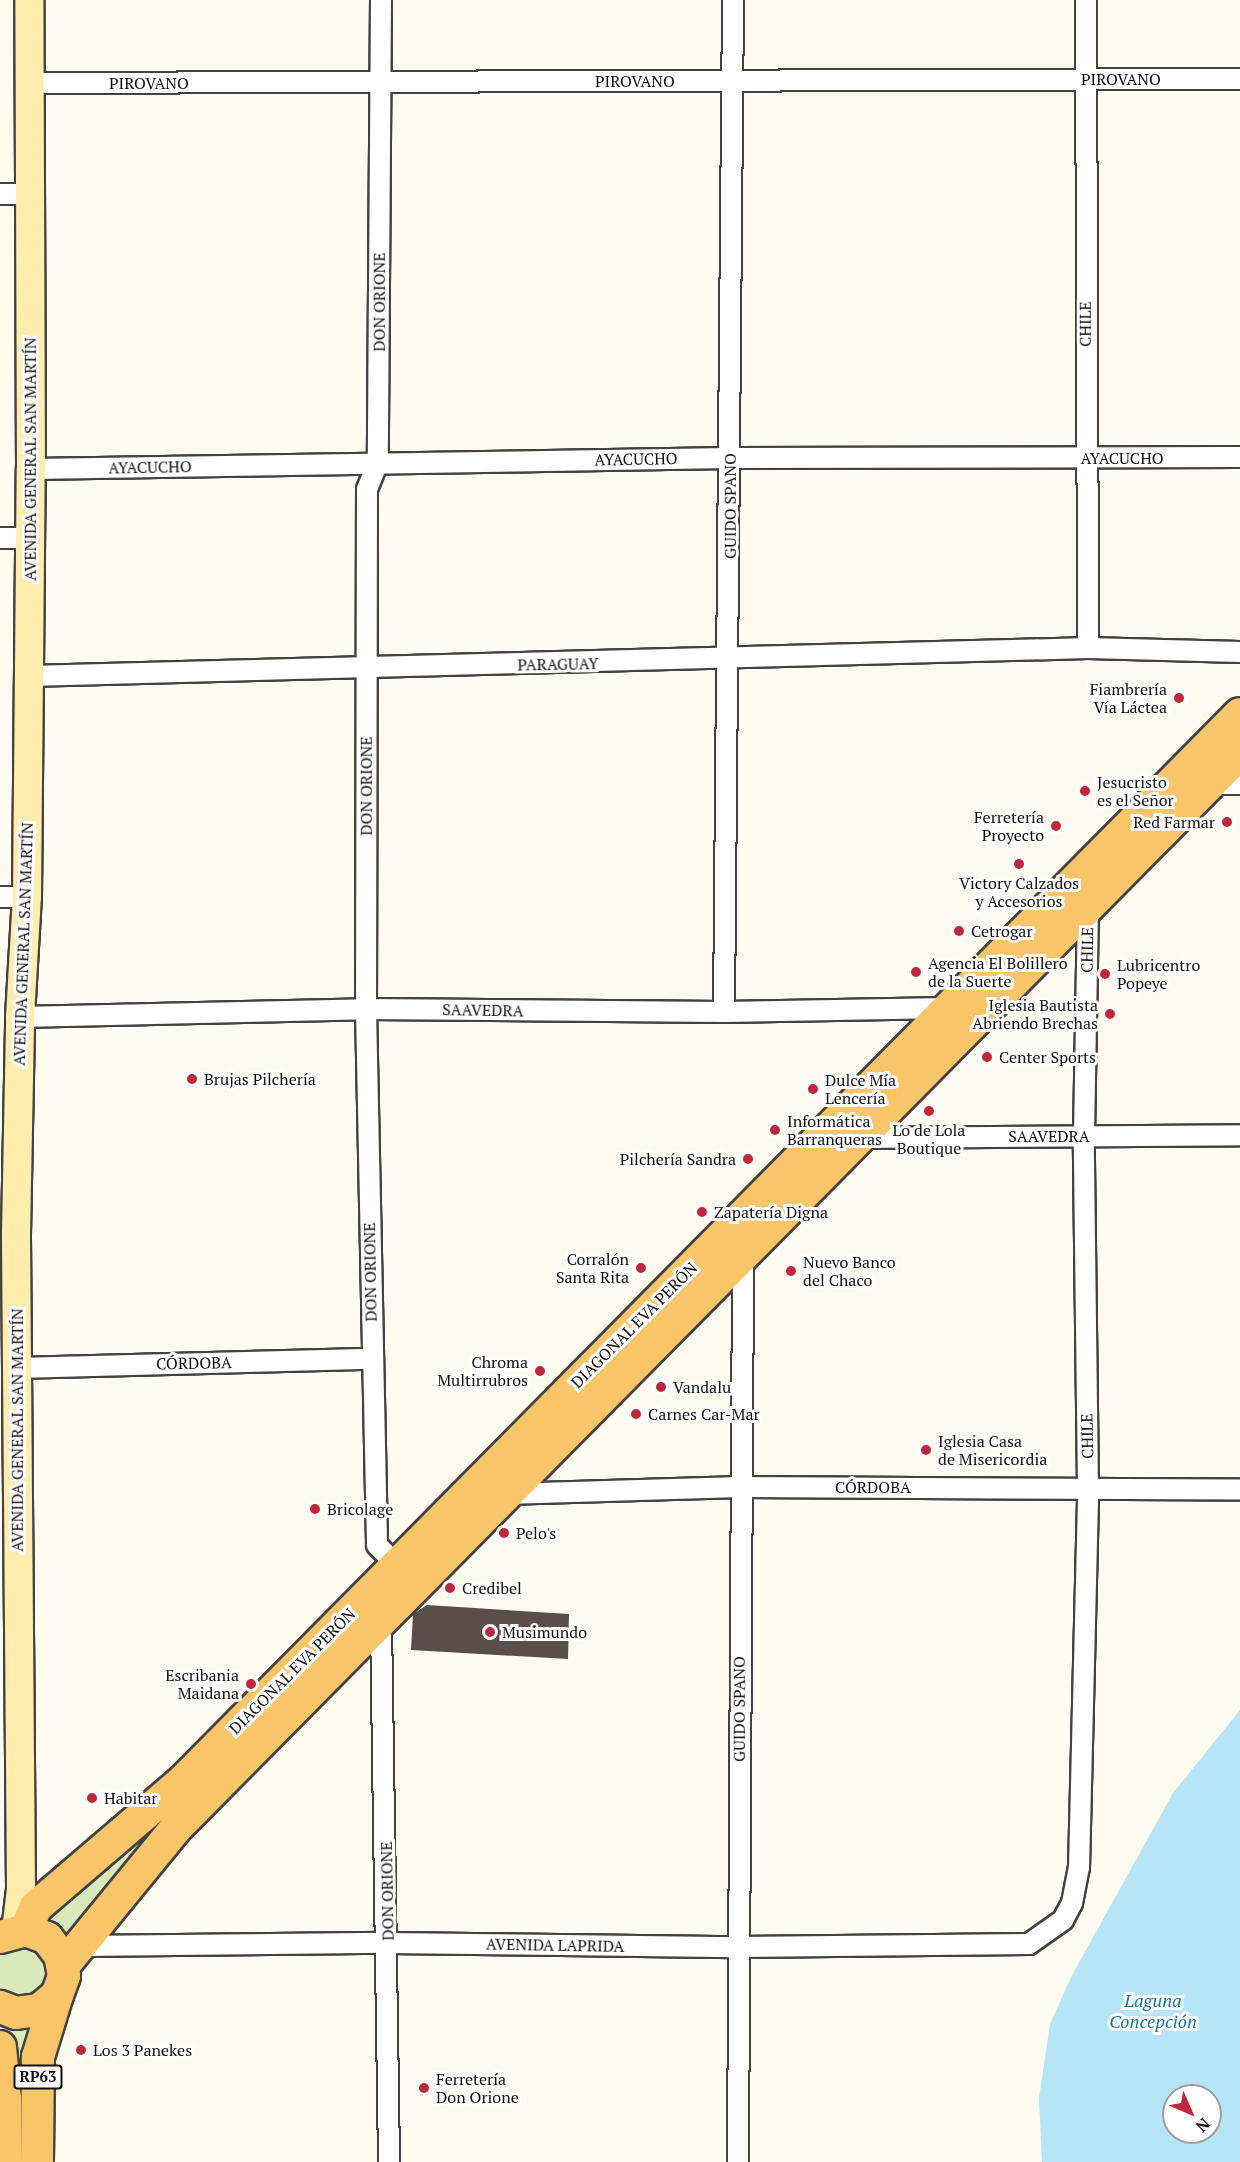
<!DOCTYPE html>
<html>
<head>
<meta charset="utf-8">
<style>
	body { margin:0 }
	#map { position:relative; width:1240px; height:2162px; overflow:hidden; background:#fffbf1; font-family:"PT Serif",serif }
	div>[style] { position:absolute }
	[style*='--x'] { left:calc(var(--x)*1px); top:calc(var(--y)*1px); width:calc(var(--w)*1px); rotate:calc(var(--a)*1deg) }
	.green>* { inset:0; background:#d8eabb }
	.water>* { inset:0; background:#b6e5f6 }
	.building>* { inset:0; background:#584f4b }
	.roads { filter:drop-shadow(2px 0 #424242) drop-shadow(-2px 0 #424242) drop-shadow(0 2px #424242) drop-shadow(0 -2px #424242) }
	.street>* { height:20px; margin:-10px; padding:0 10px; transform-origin:10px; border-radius:10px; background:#fff }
	.secondary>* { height:28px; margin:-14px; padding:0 14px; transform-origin:14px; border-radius:14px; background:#feedad }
	.primary>* { height:32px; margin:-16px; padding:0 16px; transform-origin:16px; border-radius:16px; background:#f8c669 }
	.dots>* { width:16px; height:16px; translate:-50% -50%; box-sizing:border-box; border:3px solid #fff; border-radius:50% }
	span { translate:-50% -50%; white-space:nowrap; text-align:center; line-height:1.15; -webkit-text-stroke:6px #fff; paint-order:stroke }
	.shield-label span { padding:2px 4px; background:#fff; border:2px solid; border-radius:4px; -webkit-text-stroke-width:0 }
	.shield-label { font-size:15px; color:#0f0f0f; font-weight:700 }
	.street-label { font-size:16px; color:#0f0f0f }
	.poi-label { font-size:16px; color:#0f0f0f }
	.right { translate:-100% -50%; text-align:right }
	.left { translate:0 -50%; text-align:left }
	.water-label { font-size:18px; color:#1873a2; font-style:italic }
	.north { position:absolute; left:1162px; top:2084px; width:60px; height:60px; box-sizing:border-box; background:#fff; border:2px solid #9f9f9f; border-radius:50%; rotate:135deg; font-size:16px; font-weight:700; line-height:24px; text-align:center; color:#0f0f0f }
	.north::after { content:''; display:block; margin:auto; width:21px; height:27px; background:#c0273d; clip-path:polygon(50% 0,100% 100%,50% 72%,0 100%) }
</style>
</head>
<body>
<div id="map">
	<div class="green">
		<i style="clip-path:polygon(186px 1790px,74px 1940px,45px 1915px,106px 1868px)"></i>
		<i style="clip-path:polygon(26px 1943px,40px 1949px,49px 1961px,51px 1976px,33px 1999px,4px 1995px,0 1991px,0 1953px,11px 1945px)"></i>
		<i style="clip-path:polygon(12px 2029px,35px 2029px,21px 2162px)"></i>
	</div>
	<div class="water">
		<i style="clip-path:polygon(evenodd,1240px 1710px,1240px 2162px,1042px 2162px,1039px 2098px,1050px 2024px,1071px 1977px,1173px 1793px,1240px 1710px,1174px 2096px,1210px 2096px,1210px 2132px,1174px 2132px,1174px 2096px)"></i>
	</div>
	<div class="building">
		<i style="clip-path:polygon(427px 1605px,569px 1614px,568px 1659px,411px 1650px,413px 1614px)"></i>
	</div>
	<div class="roads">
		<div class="street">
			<i style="--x:381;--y:0;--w:462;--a:90.4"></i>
			<i style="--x:378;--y:462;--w:29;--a:112"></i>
			<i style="--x:367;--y:489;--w:520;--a:90.11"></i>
			<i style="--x:366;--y:1009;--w:536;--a:88.82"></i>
			<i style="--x:377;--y:1545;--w:29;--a:46"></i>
			<i style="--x:1086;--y:0;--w:648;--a:89.82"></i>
			<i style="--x:29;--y:83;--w:1211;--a:-0.19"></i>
			<i style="--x:0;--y:194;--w:30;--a:0"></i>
			<i style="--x:31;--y:469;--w:699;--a:-0.9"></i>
			<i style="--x:730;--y:458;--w:510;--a:-0.11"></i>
			<i style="--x:0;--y:538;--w:30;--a:0"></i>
			<i style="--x:29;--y:676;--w:1059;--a:-1.51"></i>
			<i style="--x:1088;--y:648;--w:152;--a:1.5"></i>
			<i style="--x:1210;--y:784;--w:30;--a:0"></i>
			<i style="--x:0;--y:897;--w:27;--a:0"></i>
			<i style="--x:724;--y:1012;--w:1012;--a:-89.49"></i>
			<i style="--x:20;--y:1017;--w:346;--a:-1.3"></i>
			<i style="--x:366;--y:1009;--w:358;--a:0.5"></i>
			<i style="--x:724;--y:1012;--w:223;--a:-1"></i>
			<i style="--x:858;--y:1138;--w:382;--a:-0.4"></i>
			<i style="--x:17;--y:1368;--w:354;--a:-1.5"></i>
			<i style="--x:505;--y:1494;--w:236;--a:-1.7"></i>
			<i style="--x:741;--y:1487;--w:499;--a:0.3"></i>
			<i style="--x:381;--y:1621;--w:541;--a:89.15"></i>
			<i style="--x:81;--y:1946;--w:307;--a:-0.6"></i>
			<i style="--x:388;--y:1943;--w:350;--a:0.7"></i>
			<i style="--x:738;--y:1947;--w:291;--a:-0.6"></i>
			<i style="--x:1029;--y:1944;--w:42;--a:-35.2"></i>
			<i style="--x:1063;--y:1920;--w:19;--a:-62"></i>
			<i style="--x:1072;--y:1903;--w:36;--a:-79"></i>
			<i style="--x:1079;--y:1868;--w:380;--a:-88.6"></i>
			<i style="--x:1088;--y:1488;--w:352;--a:-90.7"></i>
			<i style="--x:1084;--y:1136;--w:228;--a:-89"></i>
			<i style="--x:738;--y:2162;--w:906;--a:-89.68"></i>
		</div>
		<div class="secondary">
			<i style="--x:16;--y:1931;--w:42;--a:-83.2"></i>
			<i style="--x:21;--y:1889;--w:655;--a:-90.44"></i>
			<i style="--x:16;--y:1234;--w:217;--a:-88.9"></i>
			<i style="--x:20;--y:1017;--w:120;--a:-86.7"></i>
			<i style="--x:27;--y:897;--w:428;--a:-89.5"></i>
			<i style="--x:31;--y:469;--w:469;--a:-90.2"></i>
		</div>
		<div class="primary">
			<i style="--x:26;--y:1930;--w:25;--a:-67"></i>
			<i style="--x:36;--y:1907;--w:195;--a:-40.6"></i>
			<i style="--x:184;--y:1780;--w:1500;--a:-45.27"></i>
			<i style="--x:0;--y:1937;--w:27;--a:-15"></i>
			<i style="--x:26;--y:1930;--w:22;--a:21"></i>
			<i style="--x:47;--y:1938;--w:21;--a:53"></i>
			<i style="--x:60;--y:1955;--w:21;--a:79"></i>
			<i style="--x:64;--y:1976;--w:20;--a:110"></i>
			<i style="--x:57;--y:1995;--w:23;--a:140"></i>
			<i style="--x:39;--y:2010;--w:23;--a:173"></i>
			<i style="--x:16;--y:2013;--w:17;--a:-159"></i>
			<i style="--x:63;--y:1966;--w:177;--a:-50.7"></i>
			<i style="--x:175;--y:1829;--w:1514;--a:-45.29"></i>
			<i style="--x:0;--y:2047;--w:52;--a:84.5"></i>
			<i style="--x:5;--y:2099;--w:63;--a:90"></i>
			<i style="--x:37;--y:2162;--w:105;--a:-89.5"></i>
			<i style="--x:38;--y:2057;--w:65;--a:-73"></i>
		</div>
	</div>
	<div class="dots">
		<i style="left:1179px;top:698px;background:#c0273d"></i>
		<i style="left:1085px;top:791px;background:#c0273d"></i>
		<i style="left:1227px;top:822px;background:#c0273d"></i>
		<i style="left:1056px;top:826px;background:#c0273d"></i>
		<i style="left:1019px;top:864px;background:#c0273d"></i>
		<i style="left:959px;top:931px;background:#c0273d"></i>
		<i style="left:916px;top:972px;background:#c0273d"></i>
		<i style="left:1105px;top:974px;background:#c0273d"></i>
		<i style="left:1110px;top:1014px;background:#c0273d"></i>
		<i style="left:987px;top:1057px;background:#c0273d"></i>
		<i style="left:192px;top:1079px;background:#c0273d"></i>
		<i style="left:813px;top:1089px;background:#c0273d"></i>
		<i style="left:929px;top:1111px;background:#c0273d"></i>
		<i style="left:775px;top:1130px;background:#c0273d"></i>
		<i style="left:748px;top:1159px;background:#c0273d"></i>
		<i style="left:702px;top:1212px;background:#c0273d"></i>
		<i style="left:641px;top:1268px;background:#c0273d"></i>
		<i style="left:791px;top:1271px;background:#c0273d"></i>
		<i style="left:540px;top:1371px;background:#c0273d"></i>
		<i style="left:661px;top:1387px;background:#c0273d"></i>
		<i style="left:636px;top:1414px;background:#c0273d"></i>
		<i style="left:926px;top:1450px;background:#c0273d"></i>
		<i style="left:315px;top:1509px;background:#c0273d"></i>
		<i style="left:504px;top:1533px;background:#c0273d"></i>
		<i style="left:450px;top:1588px;background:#c0273d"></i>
		<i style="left:490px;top:1632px;background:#c0273d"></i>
		<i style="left:251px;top:1684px;background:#c0273d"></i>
		<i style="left:92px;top:1798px;background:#c0273d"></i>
		<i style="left:81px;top:2050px;background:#c0273d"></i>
		<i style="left:424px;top:2088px;background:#c0273d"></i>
	</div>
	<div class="shield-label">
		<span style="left:38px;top:2077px">RP63</span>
	</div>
	<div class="street-label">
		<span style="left:1121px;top:79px">PIROVANO</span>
		<span style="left:635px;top:81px">PIROVANO</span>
		<span style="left:149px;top:83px">PIROVANO</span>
		<span style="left:379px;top:302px;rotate:-90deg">DON ORIONE</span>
		<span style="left:1085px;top:324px;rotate:-90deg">CHILE</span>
		<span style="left:1122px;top:458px">AYACUCHO</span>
		<span style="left:30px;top:459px;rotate:-90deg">AVENIDA GENERAL SAN MARTÍN</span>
		<span style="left:636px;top:459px;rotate:-1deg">AYACUCHO</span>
		<span style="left:150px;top:467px;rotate:-1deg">AYACUCHO</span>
		<span style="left:730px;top:506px;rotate:-90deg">GUIDO SPANO</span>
		<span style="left:558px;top:664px;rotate:-1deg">PARAGUAY</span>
		<span style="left:366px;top:786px;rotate:-90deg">DON ORIONE</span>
		<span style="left:23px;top:944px;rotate:-88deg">AVENIDA GENERAL SAN MARTÍN</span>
		<span style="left:1087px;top:950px;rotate:-89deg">CHILE</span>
		<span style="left:483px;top:1010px;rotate:1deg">SAAVEDRA</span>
		<span style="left:1049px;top:1136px">SAAVEDRA</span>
		<span style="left:370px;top:1272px;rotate:-91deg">DON ORIONE</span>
		<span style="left:634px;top:1325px;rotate:-45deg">DIAGONAL EVA PERÓN</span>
		<span style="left:194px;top:1363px;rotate:-1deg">CÓRDOBA</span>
		<span style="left:17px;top:1430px;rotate:-90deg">AVENIDA GENERAL SAN MARTÍN</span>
		<span style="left:1087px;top:1436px;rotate:-91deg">CHILE</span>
		<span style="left:873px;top:1487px">CÓRDOBA</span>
		<span style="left:292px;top:1671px;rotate:-45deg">DIAGONAL EVA PERÓN</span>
		<span style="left:739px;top:1709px;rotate:-90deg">GUIDO SPANO</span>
		<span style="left:387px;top:1891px;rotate:-91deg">DON ORIONE</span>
		<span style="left:555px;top:1945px;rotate:1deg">AVENIDA LAPRIDA</span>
	</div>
	<div class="poi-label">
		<span class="right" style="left:1167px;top:698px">Fiambrería<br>Vía Láctea</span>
		<span class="left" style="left:1097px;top:791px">Jesucristo<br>es el Señor</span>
		<span class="right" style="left:1044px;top:826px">Ferretería<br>Proyecto</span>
		<span class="right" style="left:1215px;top:822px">Red Farmar</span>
		<span style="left:1019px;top:892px">Victory Calzados<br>y Accesorios</span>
		<span class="left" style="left:971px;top:931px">Cetrogar</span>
		<span class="left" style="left:928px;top:972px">Agencia El Bolillero<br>de la Suerte</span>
		<span class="left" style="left:1117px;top:974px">Lubricentro<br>Popeye</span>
		<span class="right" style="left:1098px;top:1014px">Iglesia Bautista<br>Abriendo Brechas</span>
		<span class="left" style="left:999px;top:1057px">Center Sports</span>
		<span class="left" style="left:204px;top:1079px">Brujas Pilchería</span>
		<span class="left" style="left:825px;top:1089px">Dulce Mía<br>Lencería</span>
		<span class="left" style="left:787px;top:1130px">Informática<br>Barranqueras</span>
		<span style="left:929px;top:1139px">Lo de Lola<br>Boutique</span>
		<span class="right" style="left:736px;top:1159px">Pilchería Sandra</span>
		<span class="left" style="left:714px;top:1212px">Zapatería Digna</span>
		<span class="right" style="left:629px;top:1268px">Corralón<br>Santa Rita</span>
		<span class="left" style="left:803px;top:1271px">Nuevo Banco<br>del Chaco</span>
		<span class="right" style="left:528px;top:1371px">Chroma<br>Multirrubros</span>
		<span class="left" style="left:673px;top:1387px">Vandalu</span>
		<span class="left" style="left:648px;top:1414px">Carnes Car-Mar</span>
		<span class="left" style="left:938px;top:1450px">Iglesia Casa<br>de Misericordia</span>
		<span class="left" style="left:327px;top:1509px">Bricolage</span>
		<span class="left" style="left:516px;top:1533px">Pelo's</span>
		<span class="left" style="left:462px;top:1588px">Credibel</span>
		<span class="left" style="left:502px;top:1632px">Musimundo</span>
		<span class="right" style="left:239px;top:1684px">Escribania<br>Maidana</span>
		<span class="left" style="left:104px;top:1798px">Habitar</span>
		<span class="left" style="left:93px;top:2050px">Los 3 Panekes</span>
		<span class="left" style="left:436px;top:2088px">Ferretería<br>Don Orione</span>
	</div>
	<div class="water-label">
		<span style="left:1153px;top:2011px">Laguna<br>Concepción</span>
	</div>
	<div class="north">N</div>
</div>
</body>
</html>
